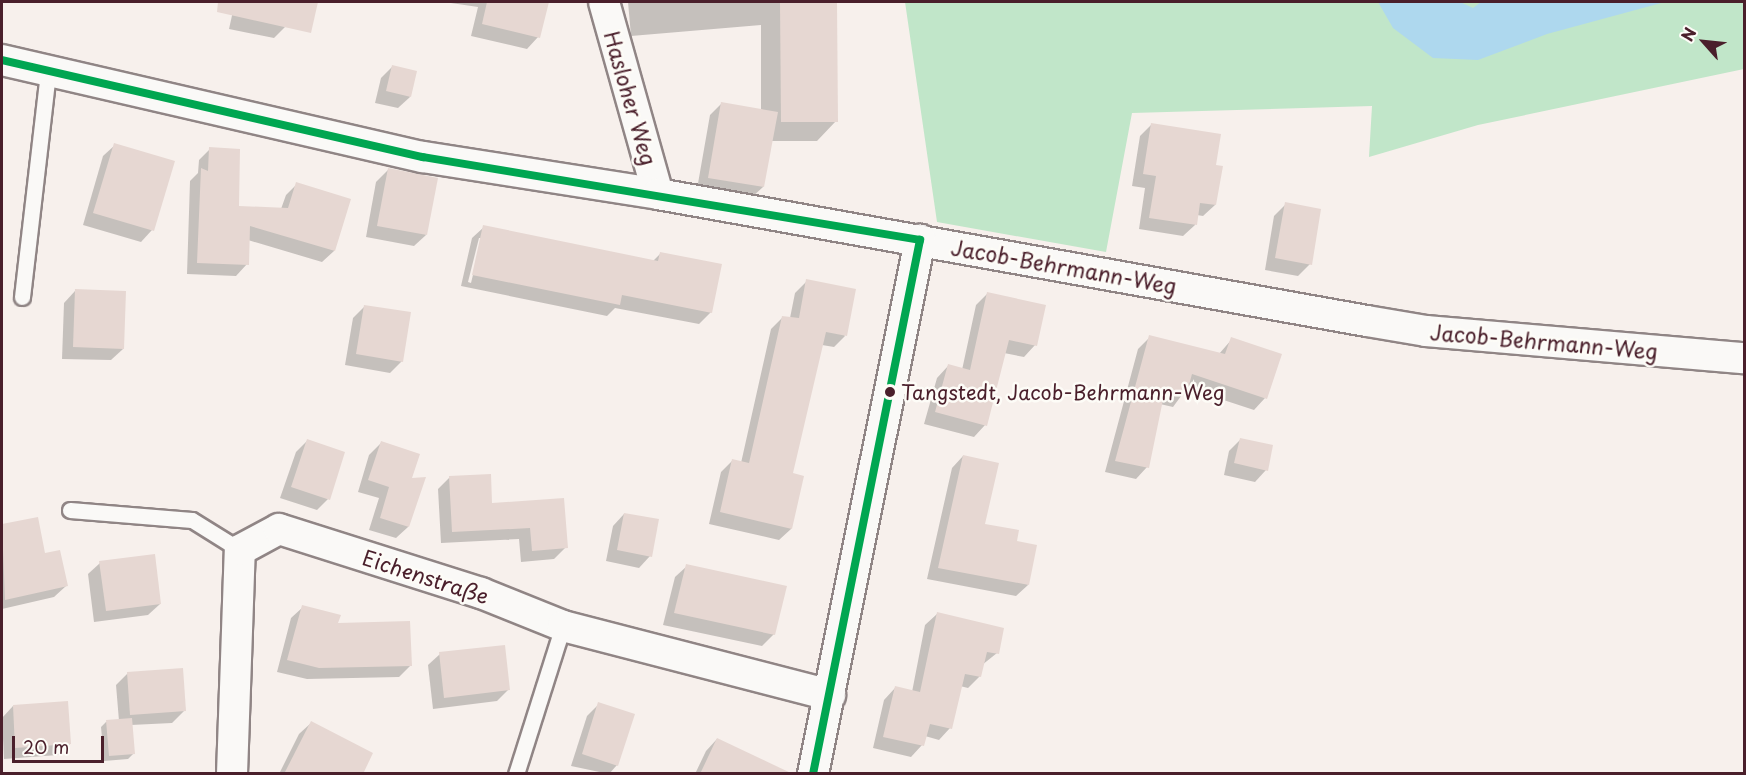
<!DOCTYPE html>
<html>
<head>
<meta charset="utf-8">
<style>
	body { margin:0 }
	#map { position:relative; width:1746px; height:775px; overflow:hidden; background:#f7f0ec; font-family:"Playpen Sans",sans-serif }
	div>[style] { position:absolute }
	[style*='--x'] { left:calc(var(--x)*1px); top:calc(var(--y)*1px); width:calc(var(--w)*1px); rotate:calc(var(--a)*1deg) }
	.green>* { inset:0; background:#c1e6c9 }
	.water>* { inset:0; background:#aed8ee }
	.shadow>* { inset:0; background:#0003 }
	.building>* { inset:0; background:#e6d7d2 }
	.roads { filter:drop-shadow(2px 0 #908585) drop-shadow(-2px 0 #908585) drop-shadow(0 2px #908585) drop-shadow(0 -2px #908585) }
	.lane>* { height:15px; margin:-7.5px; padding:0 7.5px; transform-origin:7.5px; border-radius:7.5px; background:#faf9f7 }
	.street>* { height:30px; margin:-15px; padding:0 15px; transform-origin:15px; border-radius:15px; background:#faf9f7 }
	.bus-1>* { height:8px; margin:-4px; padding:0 4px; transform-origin:4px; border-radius:4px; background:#00a651 }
	.dots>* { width:16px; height:16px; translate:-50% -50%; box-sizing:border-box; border:3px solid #fdfcf7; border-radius:50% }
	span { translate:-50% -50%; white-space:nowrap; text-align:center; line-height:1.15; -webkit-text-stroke:5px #fdfcf7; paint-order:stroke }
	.bus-label { font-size:20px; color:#4a1f2b }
	.left { translate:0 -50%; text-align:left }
	.street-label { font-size:21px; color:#4a1f2b }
	.frame { position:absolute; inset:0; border:3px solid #4a1f2b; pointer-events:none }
	.north { position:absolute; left:1674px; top:12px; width:60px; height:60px; -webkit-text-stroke:4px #fdfcf7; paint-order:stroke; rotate:297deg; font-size:16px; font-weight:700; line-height:24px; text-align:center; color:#4a1f2b }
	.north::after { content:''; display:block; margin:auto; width:21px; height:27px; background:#4a1f2b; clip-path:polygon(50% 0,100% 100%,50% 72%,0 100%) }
	.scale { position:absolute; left:12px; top:736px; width:92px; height:27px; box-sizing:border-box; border:3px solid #4a1f2b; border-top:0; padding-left:8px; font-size:18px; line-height:21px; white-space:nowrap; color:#4a1f2b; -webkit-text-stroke:4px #fdfcf7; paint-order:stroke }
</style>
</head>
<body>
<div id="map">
	<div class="green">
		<i style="clip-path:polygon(905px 2px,1744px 2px,1744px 69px,1478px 125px,1369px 157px,1372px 106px,1132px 113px,1106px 252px,937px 222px)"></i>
	</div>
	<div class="water">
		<i style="clip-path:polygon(1378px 2px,1460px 2px,1473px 8px,1481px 2px,1665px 2px,1547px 34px,1478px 60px,1433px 58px,1393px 28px)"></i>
	</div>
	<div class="shadow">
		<i style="clip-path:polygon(235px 2px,291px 2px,285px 27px,274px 38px,229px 29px)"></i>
		<i style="clip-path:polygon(444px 2px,547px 2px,538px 37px,527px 49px,471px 36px,478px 7px)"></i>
		<i style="clip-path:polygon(628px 2px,836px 2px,836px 121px,817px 141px,771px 141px,763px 187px,751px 198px,697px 189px,710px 115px,722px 103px,761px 110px,761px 25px,631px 36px)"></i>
		<i style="clip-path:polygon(393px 66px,410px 97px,398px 108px,375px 103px,381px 78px)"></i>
		<i style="clip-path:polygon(1152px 124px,1215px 166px,1215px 205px,1203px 216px,1197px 215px,1195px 225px,1183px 236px,1139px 229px,1145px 188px,1132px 186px,1140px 136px)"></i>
		<i style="clip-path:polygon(115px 145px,152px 230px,141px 242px,83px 225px,103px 156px)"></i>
		<i style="clip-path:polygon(210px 149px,237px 208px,281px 209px,286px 195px,297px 184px,349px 200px,334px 251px,322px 262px,248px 240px,247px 264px,236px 276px,187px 274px,190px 181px,198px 173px,199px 160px)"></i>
		<i style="clip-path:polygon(388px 170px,426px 235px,414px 246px,366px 237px,376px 182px)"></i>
		<i style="clip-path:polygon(1286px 204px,1310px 264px,1298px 276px,1265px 270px,1274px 216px)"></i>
		<i style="clip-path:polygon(evenodd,484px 227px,653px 261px,660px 254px,711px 312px,699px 324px,615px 308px,607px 316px,461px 286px,472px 238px,484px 227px,479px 238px,482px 238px,471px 283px,468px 282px,479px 238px)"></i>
		<i style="clip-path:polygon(807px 281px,845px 336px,834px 347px,822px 345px,791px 474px,791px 529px,779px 540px,709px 524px,721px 472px,732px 461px,741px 463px,771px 329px,783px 317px,790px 318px,795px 293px)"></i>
		<i style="clip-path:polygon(75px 291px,123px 349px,111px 360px,62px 359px,64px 303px)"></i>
		<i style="clip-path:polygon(988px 293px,1035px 345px,1024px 357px,1004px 353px,985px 425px,974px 437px,924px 424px,937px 378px,948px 366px,962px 370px,976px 305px)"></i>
		<i style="clip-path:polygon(365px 306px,402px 361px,390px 373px,345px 365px,353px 318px)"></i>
		<i style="clip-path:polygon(1150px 337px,1219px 354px,1232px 339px,1265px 398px,1254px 410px,1187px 388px,1173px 407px,1160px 404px,1147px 467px,1136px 479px,1105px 472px,1138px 349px)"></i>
		<i style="clip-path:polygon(1241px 439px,1266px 470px,1255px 482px,1224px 475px,1229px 451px)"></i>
		<i style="clip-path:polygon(307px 441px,328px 499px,317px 510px,280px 498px,296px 452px)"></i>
		<i style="clip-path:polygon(381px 443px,410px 479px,408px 527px,396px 538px,369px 530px,379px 498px,358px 492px,369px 455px)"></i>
		<i style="clip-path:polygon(963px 456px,983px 525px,1015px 542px,1028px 585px,1016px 596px,927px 579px,952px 468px)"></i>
		<i style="clip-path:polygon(450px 477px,491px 504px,566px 547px,554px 559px,521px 562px,519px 539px,441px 543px,438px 489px)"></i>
		<i style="clip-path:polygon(624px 514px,650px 556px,639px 568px,606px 561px,613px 526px)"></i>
		<i style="clip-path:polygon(37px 518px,44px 554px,66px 586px,54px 597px,2px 609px,2px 526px)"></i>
		<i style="clip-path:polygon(100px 563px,160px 604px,148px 615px,94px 622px,88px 574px)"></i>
		<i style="clip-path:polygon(687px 566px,774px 634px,762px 646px,663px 625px,675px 577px)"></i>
		<i style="clip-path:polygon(303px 607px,336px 625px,411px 665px,399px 677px,307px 679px,277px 672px,291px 618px)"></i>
		<i style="clip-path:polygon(937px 614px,997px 653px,982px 665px,980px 676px,968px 688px,960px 686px,950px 728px,939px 740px,925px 736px,922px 745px,911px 757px,873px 748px,884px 700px,895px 688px,912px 692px,925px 625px)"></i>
		<i style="clip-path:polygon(440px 654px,508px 690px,497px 701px,433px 709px,428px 665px)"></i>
		<i style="clip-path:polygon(128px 673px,184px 711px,172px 723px,131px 725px,134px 753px,128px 759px,104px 761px,101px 727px,106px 722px,119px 721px,116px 685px)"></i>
		<i style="clip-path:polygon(599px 704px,617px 765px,609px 774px,571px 766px,587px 716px)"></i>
		<i style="clip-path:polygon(13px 706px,70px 744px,58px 755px,4px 759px,2px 718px)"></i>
		<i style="clip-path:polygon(311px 723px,361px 774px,279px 774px,299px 734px)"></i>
		<i style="clip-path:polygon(717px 739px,759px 774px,695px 774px,706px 751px)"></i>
	</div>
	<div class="building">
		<i style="clip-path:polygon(218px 2px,318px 2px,311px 33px,217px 12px)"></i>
		<i style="clip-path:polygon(487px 2px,549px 2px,540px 38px,482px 24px)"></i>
		<i style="clip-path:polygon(780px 2px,837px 2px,838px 122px,781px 122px)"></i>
		<i style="clip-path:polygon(392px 65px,417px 71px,411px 97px,386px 91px)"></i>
		<i style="clip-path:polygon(721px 102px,778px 112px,764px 187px,708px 178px)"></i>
		<i style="clip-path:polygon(1151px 123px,1221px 134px,1216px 165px,1223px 166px,1216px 205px,1200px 203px,1197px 225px,1149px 218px,1156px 176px,1143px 174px)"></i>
		<i style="clip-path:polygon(114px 143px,175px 161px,154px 231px,93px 213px)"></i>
		<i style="clip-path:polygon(209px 147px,240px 149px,239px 206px,288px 208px,296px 182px,351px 199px,335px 251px,250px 226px,249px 265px,197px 263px,201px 168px,208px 171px)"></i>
		<i style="clip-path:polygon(388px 168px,438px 178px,427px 235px,377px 226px)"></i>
		<i style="clip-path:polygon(1285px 202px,1321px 209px,1312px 265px,1275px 258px)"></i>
		<i style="clip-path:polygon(483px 225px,658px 261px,660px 252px,722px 264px,712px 313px,622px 295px,620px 305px,472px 275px)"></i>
		<i style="clip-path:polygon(806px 279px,856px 289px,847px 336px,826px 332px,793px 473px,804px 476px,792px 529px,720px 512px,732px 459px,749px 463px,782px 316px,799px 318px)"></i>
		<i style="clip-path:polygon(75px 289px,126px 291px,124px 349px,73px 347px)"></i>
		<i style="clip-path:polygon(987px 292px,1046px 305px,1037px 346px,1009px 340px,987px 426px,935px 412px,948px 364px,970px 370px)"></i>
		<i style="clip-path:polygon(364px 305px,411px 312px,403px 362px,356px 354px)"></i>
		<i style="clip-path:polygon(1149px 335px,1225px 354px,1231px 337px,1282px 354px,1267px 399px,1192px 374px,1186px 396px,1165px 390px,1149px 468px,1115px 461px)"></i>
		<i style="clip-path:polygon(1240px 438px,1273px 445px,1268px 471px,1234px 463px)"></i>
		<i style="clip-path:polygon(307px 439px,345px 452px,330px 500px,291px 487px)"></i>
		<i style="clip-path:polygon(381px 441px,420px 454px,412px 478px,426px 477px,409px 527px,380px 518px,389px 487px,368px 480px)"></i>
		<i style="clip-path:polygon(963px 455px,999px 463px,985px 524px,1019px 530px,1017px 541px,1037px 545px,1029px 585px,938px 568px)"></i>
		<i style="clip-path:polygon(491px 474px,492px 503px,564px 498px,568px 548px,532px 551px,530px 528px,452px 532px,449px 476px)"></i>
		<i style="clip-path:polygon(624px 513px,659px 519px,652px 557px,617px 550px)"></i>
		<i style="clip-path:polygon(38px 517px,45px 553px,60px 550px,68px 586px,5px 600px,2px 524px)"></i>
		<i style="clip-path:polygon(155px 554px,161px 604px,106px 611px,99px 561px)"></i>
		<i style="clip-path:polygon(686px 564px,787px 586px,775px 635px,674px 613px)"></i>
		<i style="clip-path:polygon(302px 605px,341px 615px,338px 623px,410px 621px,412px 666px,319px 668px,287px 660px)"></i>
		<i style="clip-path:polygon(937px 612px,1004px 628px,999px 654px,987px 652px,981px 677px,965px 674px,952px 729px,930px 724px,924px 746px,883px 737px,895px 686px,920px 692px)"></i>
		<i style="clip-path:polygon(505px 645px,510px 690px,444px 698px,439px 652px)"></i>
		<i style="clip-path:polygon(183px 668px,186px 711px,130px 715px,127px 672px)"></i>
		<i style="clip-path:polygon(68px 701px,71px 744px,15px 748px,13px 705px)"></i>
		<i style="clip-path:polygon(598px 702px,635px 714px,618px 766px,582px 754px)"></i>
		<i style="clip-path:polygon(132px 718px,135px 754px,109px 756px,106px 720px)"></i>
		<i style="clip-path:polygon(311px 721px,373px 753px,363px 774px,284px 774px)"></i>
		<i style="clip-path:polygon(717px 738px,793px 774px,700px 774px)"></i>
	</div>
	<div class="roads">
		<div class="lane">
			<i style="--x:22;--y:297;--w:227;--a:-83.4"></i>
			<i style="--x:70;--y:510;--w:122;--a:4.7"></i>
			<i style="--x:192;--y:520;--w:57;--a:32"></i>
			<i style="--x:516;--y:774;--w:155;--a:-72.4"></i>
		</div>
		<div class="street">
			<i style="--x:604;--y:2;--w:199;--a:74.3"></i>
			<i style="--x:2;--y:60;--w:432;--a:13"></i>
			<i style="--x:423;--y:157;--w:238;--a:8.9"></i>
			<i style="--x:658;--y:194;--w:720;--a:10.16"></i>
			<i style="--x:1367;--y:321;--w:60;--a:9.6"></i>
			<i style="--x:1426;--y:331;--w:319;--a:4.9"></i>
			<i style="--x:232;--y:774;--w:224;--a:-88"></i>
			<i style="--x:240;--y:550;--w:44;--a:-28.3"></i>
			<i style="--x:279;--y:529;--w:212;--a:17.6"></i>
			<i style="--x:481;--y:593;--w:88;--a:21.9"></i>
			<i style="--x:563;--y:626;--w:276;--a:14.5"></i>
			<i style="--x:813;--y:774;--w:545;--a:-78.67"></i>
		</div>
	</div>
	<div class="bus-1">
		<i style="--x:2;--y:60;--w:432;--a:13"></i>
		<i style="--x:423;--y:157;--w:504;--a:9.48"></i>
		<i style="--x:813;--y:774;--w:545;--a:-78.67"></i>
	</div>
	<div class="dots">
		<i style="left:890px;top:392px;background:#4a1f2b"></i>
	</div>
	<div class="bus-label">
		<span class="left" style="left:901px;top:392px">Tangstedt, Jacob-Behrmann-Weg</span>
	</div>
	<div class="street-label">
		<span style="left:631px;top:98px;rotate:74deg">Hasloher Weg</span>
		<span style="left:1064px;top:266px;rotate:10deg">Jacob-Behrmann-Weg</span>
		<span style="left:1544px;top:341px;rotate:5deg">Jacob-Behrmann-Weg</span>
		<span style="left:426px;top:576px;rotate:18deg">Eichenstraße</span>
	</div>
	<div class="frame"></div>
	<div class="north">N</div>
	<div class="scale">20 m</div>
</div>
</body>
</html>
